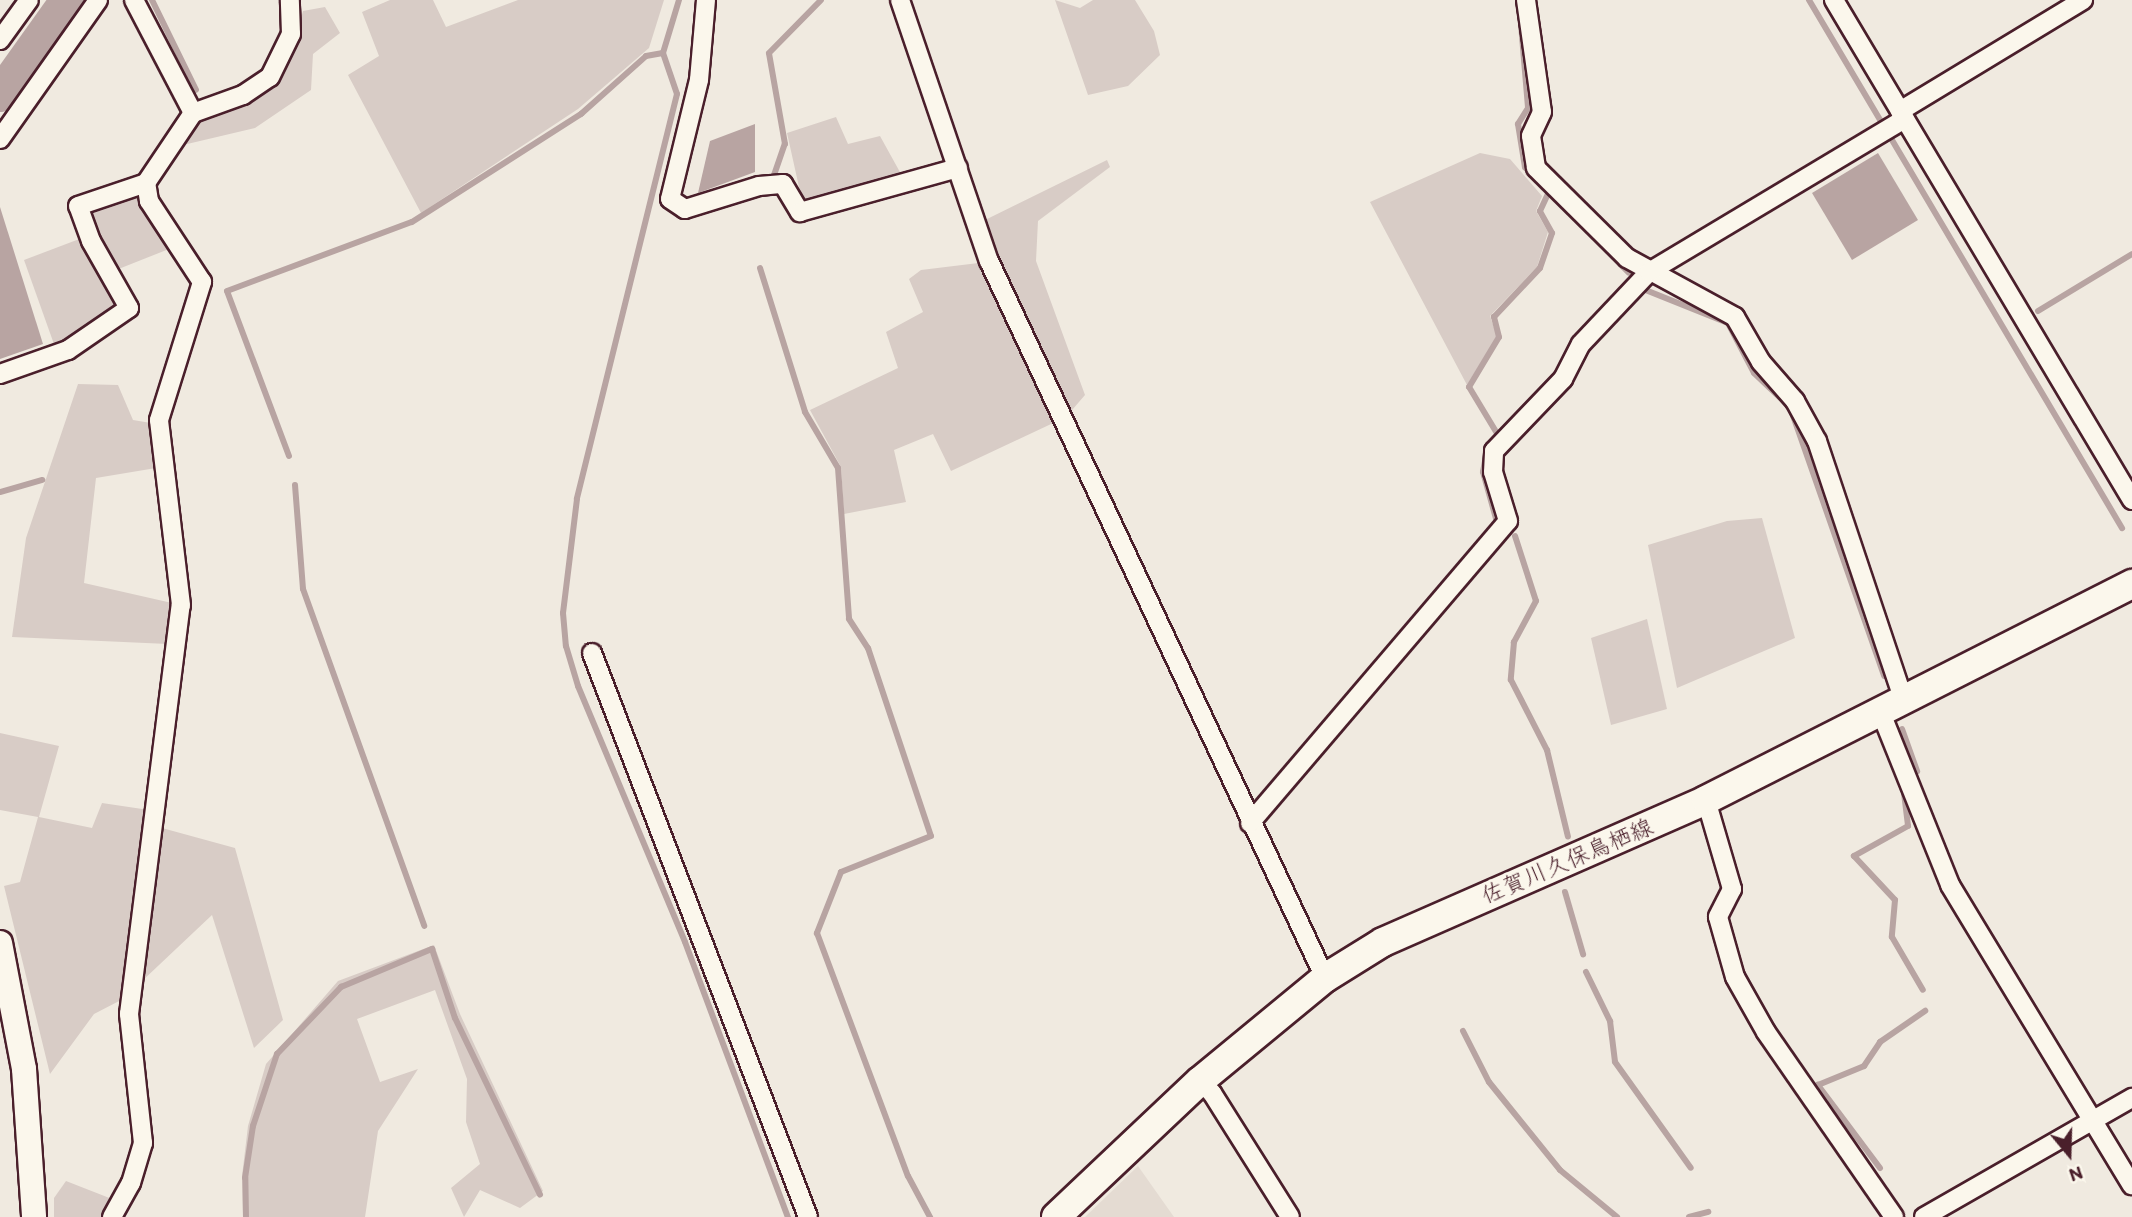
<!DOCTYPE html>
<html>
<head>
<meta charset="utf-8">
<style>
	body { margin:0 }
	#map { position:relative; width:2132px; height:1217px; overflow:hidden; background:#f0eae0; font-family:Itim,"Klee One",sans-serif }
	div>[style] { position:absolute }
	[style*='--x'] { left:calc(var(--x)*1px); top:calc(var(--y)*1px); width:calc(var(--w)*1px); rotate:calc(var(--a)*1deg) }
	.built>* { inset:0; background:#e4dbd2 }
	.green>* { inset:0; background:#d8ccc6 }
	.water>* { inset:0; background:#b8a4a2 }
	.stream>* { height:6px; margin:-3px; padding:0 3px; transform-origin:3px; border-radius:3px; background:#b8a4a2 }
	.river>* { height:35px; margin:-17.5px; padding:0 17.5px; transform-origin:17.5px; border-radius:17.5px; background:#b8a4a2 }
	.roads { filter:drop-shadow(2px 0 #4a1f2b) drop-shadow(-2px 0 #4a1f2b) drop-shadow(0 2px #4a1f2b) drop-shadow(0 -2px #4a1f2b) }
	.street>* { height:18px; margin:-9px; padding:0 9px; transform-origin:9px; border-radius:9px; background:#fbf7ec }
	.secondary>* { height:24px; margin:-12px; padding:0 12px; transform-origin:12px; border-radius:12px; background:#fbf7ec }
	.primary>* { height:28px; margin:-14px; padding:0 14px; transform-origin:14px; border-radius:14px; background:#fbf7ec }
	span { translate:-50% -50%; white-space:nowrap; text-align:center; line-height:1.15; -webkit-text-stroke:5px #fbf7ec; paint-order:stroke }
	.street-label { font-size:23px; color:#4a1f2b }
	.north { position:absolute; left:2034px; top:1119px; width:70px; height:70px; -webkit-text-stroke:5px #fbf7ec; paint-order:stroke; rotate:161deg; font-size:19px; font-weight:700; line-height:28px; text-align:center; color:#4a1f2b }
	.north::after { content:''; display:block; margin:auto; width:24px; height:32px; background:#4a1f2b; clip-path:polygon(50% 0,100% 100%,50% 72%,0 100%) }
</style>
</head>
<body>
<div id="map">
	<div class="built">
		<i style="clip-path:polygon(1138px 1166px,1174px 1217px,1085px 1217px)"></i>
	</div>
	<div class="green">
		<i style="clip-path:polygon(390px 0,433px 0,446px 27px,518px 0,664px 0,649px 48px,578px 109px,421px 213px,348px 75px,379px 56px,362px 12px)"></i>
		<i style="clip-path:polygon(1055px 0,1080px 8px,1093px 0,1135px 0,1154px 31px,1160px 55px,1128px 86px,1088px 95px)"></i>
		<i style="clip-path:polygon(325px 7px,340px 33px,313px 54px,311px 90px,255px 128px,183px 145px,197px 119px,252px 100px,285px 71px,303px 11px)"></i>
		<i style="clip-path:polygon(836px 117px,848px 144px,880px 136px,901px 174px,803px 205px,787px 133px)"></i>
		<i style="clip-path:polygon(1480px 153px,1510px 159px,1542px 196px,1536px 211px,1548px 232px,1537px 267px,1490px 316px,1497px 336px,1467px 385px,1370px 202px)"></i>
		<i style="clip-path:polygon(1107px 160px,1110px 167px,1038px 221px,1036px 261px,1085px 395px,1066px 417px,951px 471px,933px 434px,894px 450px,906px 502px,844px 514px,841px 467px,810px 410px,898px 368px,886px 332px,923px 312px,909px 279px,921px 270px,995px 261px,983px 221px)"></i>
		<i style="clip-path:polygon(139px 196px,174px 247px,116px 270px,88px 211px)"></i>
		<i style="clip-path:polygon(82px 238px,119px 302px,55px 347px,24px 260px)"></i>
		<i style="clip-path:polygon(78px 384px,118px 385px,133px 420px,151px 423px,156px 468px,96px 478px,84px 583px,172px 603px,168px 644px,12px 637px,26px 538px)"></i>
		<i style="clip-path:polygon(1762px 518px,1795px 638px,1677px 688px,1648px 545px,1727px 521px)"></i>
		<i style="clip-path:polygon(1647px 619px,1667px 709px,1611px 725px,1591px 638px)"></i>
		<i style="clip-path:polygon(0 733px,59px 746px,39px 817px,92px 828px,102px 803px,149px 810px,162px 828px,235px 848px,283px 1020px,254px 1048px,212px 915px,123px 999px,94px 1014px,50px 1074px,4px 886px,20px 882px,38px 817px,0 810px)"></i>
		<i style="clip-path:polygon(434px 945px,460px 1014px,543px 1191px,520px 1208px,480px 1190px,464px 1217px,451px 1188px,480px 1164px,466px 1122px,467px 1079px,435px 990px,357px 1019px,380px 1082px,418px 1069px,378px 1131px,365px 1217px,243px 1217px,242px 1176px,248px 1126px,266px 1064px,338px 981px)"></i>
		<i style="clip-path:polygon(66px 1181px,112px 1199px,102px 1217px,54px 1217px,54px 1198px)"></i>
	</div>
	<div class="water">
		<i style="clip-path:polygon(755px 124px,755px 172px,698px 193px,710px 141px)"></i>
		<i style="clip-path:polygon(1878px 153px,1918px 220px,1852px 260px,1812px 193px)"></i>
		<i style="clip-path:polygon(0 207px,43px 344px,0 359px)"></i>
	</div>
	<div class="stream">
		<i style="--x:152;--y:0;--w:100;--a:63.9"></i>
		<i style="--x:679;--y:0;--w:55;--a:106.8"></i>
		<i style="--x:663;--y:53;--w:43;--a:71.1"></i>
		<i style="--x:677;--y:94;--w:417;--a:103.9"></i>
		<i style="--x:577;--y:499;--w:115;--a:97"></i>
		<i style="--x:563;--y:613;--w:33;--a:85"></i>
		<i style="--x:566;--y:646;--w:42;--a:73.3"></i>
		<i style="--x:578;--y:686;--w:277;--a:67.3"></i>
		<i style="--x:685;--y:942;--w:294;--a:69.5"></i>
		<i style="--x:1809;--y:0;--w:614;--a:59.34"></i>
		<i style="--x:1521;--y:24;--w:84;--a:85.2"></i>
		<i style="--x:1528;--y:108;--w:19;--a:122"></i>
		<i style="--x:1518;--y:124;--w:44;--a:80.8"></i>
		<i style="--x:1525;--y:167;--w:148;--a:45.5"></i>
		<i style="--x:773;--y:178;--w:36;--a:-71"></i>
		<i style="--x:785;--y:144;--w:92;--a:-100"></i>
		<i style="--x:769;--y:53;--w:74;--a:-45.5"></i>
		<i style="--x:760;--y:268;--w:151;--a:72.6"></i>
		<i style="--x:805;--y:412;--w:65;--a:59.5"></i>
		<i style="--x:838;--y:468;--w:151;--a:85.8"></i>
		<i style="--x:849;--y:619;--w:35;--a:57"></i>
		<i style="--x:868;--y:648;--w:198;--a:71.5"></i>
		<i style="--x:931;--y:836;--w:97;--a:158.2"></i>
		<i style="--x:841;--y:872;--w:66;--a:111.5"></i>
		<i style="--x:817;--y:933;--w:259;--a:69.5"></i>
		<i style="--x:908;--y:1176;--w:47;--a:61.8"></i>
		<i style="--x:1648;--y:291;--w:86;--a:21.8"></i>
		<i style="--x:1728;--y:323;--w:56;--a:62.5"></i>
		<i style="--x:1754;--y:373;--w:50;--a:43.4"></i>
		<i style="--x:1790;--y:407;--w:285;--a:70.7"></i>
		<i style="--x:2038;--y:311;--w:110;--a:-31.2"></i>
		<i style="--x:1498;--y:435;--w:56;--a:-121.1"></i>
		<i style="--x:1469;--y:387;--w:58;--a:-59"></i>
		<i style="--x:1499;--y:337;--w:21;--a:-104"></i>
		<i style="--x:1494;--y:317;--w:67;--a:-46.8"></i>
		<i style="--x:1540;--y:268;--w:37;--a:-71"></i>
		<i style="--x:1552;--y:233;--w:25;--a:-119"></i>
		<i style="--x:1540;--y:211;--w:19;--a:-65"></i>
		<i style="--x:289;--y:456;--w:176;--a:-110.6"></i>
		<i style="--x:227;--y:291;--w:197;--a:-20.5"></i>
		<i style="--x:412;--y:222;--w:201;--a:-32.6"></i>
		<i style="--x:581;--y:114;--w:87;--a:-41.7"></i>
		<i style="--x:646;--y:56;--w:17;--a:-10"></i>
		<i style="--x:1486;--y:456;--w:16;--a:101"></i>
		<i style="--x:1483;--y:472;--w:52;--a:74.4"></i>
		<i style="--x:295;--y:485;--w:104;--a:85.6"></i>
		<i style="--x:303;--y:589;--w:358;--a:70.2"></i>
		<i style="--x:0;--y:492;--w:44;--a:-15.9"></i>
		<i style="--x:1515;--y:536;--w:68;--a:72.1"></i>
		<i style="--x:1536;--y:601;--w:47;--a:118.2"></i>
		<i style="--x:1514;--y:642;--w:38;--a:95"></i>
		<i style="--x:1511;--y:680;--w:79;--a:62.8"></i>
		<i style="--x:1547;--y:750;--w:89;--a:76.4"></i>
		<i style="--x:1902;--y:729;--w:45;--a:70.3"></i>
		<i style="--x:1904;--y:793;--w:33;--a:83"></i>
		<i style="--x:1908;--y:826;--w:62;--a:150.9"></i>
		<i style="--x:1854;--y:856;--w:60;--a:47"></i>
		<i style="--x:1895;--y:900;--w:37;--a:95"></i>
		<i style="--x:1892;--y:937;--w:61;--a:59.7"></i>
		<i style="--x:1565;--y:892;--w:65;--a:73.8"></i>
		<i style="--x:1586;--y:972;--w:55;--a:63.9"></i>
		<i style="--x:1610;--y:1021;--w:41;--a:83"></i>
		<i style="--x:1615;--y:1062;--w:130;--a:54.4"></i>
		<i style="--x:1463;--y:1031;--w:57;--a:63"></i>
		<i style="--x:1489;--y:1082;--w:113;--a:51.1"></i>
		<i style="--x:1560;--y:1170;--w:74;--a:39.5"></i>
		<i style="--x:1880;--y:1168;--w:104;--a:-126.8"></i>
		<i style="--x:1818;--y:1085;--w:50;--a:-22.4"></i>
		<i style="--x:1864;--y:1066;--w:29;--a:-56"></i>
		<i style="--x:1880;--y:1042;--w:55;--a:-34.6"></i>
		<i style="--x:246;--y:1217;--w:39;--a:-91"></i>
		<i style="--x:245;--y:1178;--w:53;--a:-81.3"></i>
		<i style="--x:253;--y:1126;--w:76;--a:-71.6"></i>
		<i style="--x:277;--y:1054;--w:93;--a:-46.3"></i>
		<i style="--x:341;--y:987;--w:99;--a:-22.7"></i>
		<i style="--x:432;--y:949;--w:73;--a:71.6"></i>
		<i style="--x:455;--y:1018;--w:196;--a:64.3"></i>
		<i style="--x:1689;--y:1217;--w:20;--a:-15"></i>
	</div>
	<div class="river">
		<i style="--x:0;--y:94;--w:115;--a:-54.5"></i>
	</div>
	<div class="roads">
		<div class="street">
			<i style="--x:134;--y:0;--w:127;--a:62.4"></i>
			<i style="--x:706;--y:0;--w:80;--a:95"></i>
			<i style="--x:699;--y:80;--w:122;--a:103.7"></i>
			<i style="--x:670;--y:199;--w:18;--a:34"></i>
			<i style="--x:685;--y:209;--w:77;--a:-17.3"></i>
			<i style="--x:759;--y:186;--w:24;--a:-5"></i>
			<i style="--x:783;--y:184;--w:33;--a:59"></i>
			<i style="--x:800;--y:212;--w:164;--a:-15.6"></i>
			<i style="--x:900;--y:0;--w:276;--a:71.2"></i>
			<i style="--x:989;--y:261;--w:792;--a:64.89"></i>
			<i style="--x:1526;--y:0;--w:113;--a:81.9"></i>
			<i style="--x:1542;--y:112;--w:26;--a:115"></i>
			<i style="--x:1531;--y:136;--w:32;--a:81"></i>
			<i style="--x:1536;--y:168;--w:128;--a:44.7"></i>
			<i style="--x:1627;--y:258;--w:123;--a:28.6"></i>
			<i style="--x:1735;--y:317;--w:52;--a:60"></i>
			<i style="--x:1761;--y:362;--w:52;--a:48.9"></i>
			<i style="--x:1795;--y:401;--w:46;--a:61.2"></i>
			<i style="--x:1817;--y:441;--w:274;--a:71.5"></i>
			<i style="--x:1834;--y:0;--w:582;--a:59.21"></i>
			<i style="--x:0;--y:40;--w:49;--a:-54.1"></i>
			<i style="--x:1900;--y:111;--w:214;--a:-31.2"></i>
			<i style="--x:0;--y:139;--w:170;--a:-54.8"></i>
			<i style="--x:0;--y:374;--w:72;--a:-19.4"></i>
			<i style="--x:68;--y:350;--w:74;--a:-34.5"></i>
			<i style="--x:129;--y:308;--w:77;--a:-119.6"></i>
			<i style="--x:91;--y:241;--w:37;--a:-110"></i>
			<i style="--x:78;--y:206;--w:72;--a:-18.7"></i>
			<i style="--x:592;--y:653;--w:604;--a:69.04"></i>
			<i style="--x:1881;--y:713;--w:185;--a:68.1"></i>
			<i style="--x:1950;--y:885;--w:351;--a:58.8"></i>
			<i style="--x:1706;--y:800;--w:93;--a:73.7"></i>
			<i style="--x:1732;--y:889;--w:31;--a:117"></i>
			<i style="--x:1718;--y:917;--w:62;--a:74.2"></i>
			<i style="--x:1735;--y:977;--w:63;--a:60.6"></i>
			<i style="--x:1766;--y:1032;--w:225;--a:55.3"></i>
			<i style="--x:1250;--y:823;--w:397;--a:-49.5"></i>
			<i style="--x:1508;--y:521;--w:51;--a:-107"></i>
			<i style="--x:1493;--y:472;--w:21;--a:-87"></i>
			<i style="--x:1494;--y:451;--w:100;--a:-46.2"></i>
			<i style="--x:1563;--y:379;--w:39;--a:-63"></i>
			<i style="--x:1581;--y:344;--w:99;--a:-46.6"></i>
			<i style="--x:1649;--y:272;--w:298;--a:-30.9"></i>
			<i style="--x:1200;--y:1081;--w:17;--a:45"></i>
			<i style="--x:1212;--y:1093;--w:146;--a:57.8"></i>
			<i style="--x:112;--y:1217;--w:39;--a:-61"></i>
			<i style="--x:131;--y:1183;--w:42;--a:-73.3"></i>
			<i style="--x:143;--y:1143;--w:130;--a:-96.2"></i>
			<i style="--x:129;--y:1014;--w:412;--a:-82.8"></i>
			<i style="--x:181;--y:605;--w:186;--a:-96.8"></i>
			<i style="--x:159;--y:420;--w:145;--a:-72.7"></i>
			<i style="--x:202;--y:282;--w:97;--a:-123.2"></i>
			<i style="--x:149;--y:201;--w:18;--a:-99"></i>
			<i style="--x:146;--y:183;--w:84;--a:-56.1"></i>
			<i style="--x:193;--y:113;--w:53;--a:-19.8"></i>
			<i style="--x:243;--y:95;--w:32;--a:-34"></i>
			<i style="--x:270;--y:77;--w:48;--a:-64"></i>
			<i style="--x:291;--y:34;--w:34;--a:-92"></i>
			<i style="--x:1924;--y:1217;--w:240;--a:-29.8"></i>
		</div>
		<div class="secondary">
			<i style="--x:0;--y:943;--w:128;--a:79.2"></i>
			<i style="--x:24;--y:1069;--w:148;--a:86.1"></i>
		</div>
		<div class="primary">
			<i style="--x:1056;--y:1217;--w:198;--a:-43.4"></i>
			<i style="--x:1200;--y:1081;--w:162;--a:-39.5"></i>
			<i style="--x:1325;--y:978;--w:68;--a:-31.8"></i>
			<i style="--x:1383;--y:942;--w:353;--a:-23.7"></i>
			<i style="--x:1706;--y:800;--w:478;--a:-26.9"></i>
		</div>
	</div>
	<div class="street-label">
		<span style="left:1567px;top:861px;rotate:-23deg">佐賀川久保鳥栖線</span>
	</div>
	<div class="north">N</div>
</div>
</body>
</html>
